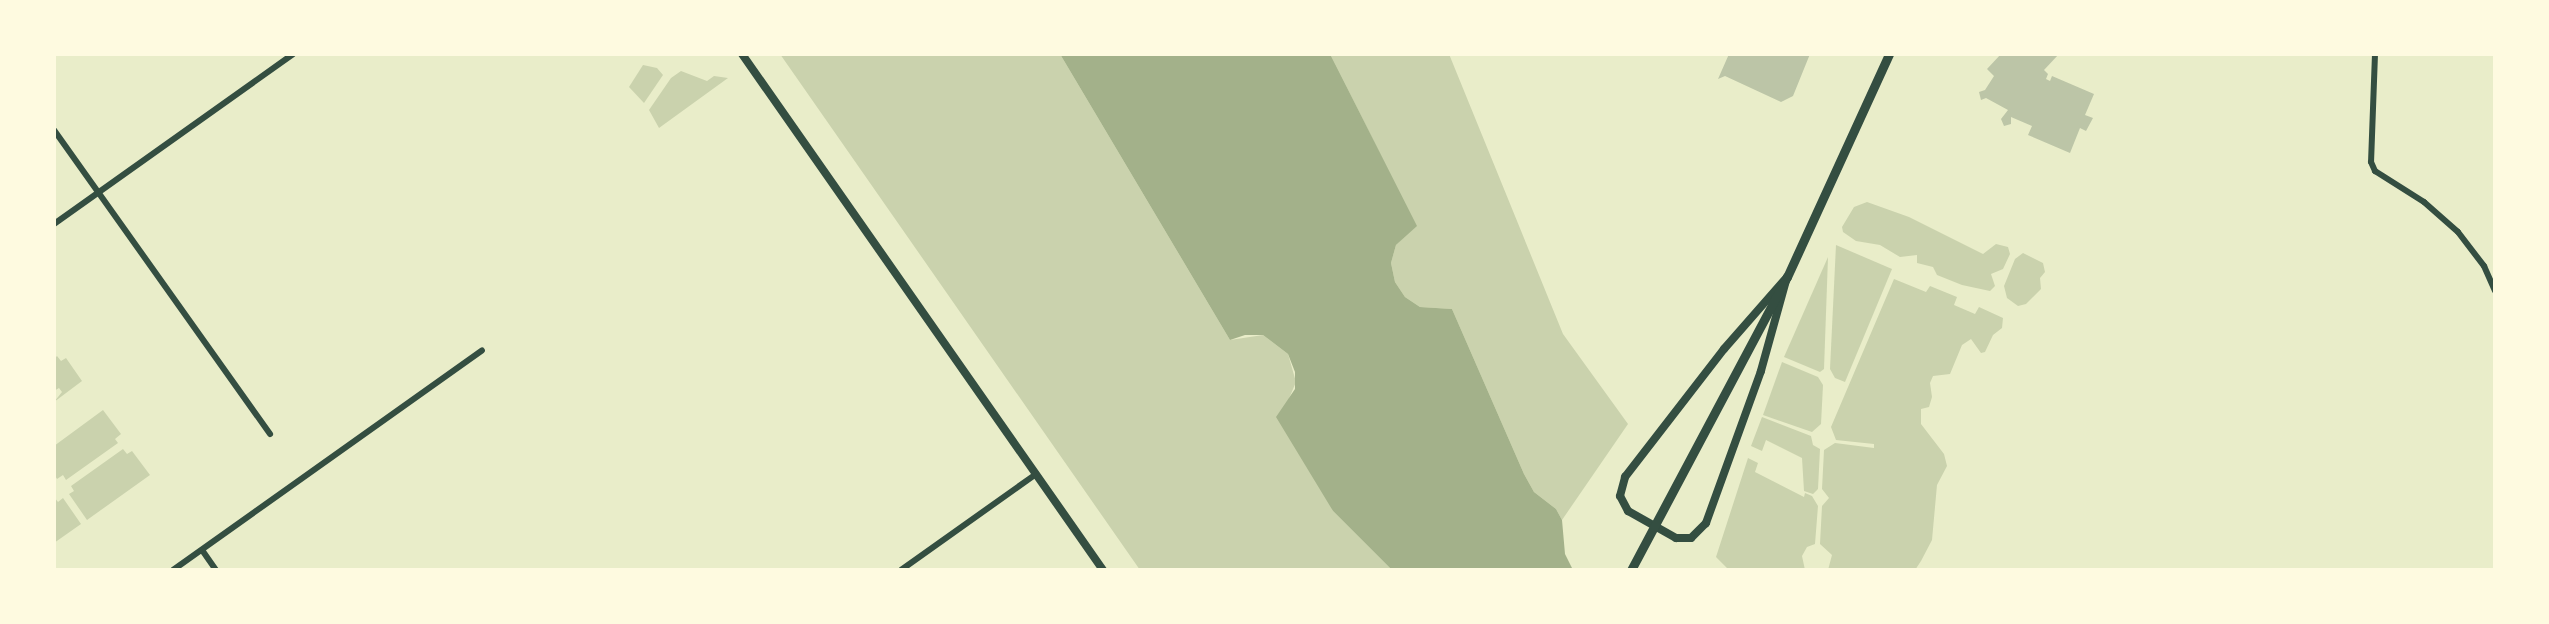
<!DOCTYPE html>
<html>
<head>
<meta charset="utf-8">
<style>
	body { margin:0 }
	#map { position:relative; width:2549px; height:624px; overflow:hidden; background:#e9edc9; font-family:Raleway,sans-serif }
	div>[style] { position:absolute }
	[style*='--x'] { left:calc(var(--x)*1px); top:calc(var(--y)*1px); width:calc(var(--w)*1px); rotate:calc(var(--a)*1deg) }
	.green>* { inset:0; background:#cad2ad }
	.water>* { inset:0; background:#a3b18a }
	.building>* { inset:0; background:#bcc5a7 }
	.minor>* { height:6px; margin:-3px; padding:0 3px; transform-origin:3px; border-radius:3px; background:#344e41 }
	.tertiary>* { height:8px; margin:-4px; padding:0 4px; transform-origin:4px; border-radius:4px; background:#344e41 }
	.secondary>* { height:9px; margin:-4.5px; padding:0 4.5px; transform-origin:4.5px; border-radius:4.5px; background:#344e41 }
	span { translate:-50% -50%; white-space:nowrap; text-align:center; line-height:1.15; -webkit-text-stroke:6px #fefae0; paint-order:stroke }
	.frame { position:absolute; inset:0; border:56px solid #fefae0; pointer-events:none }
</style>
</head>
<body>
<div id="map">
	<div class="green">
		<i style="clip-path:polygon(780px 54px,1060px 54px,1230px 340px,1263px 335px,1288px 354px,1296px 382px,1285px 408px,1333px 511px,1392px 570px,1140px 570px)"></i>
		<i style="clip-path:polygon(1330px 54px,1449px 54px,1563px 334px,1628px 424px,1562px 520px,1556px 509px,1534px 492px,1524px 474px,1452px 309px,1420px 307px,1405px 297px,1395px 282px,1391px 263px,1396px 245px,1416px 226px)"></i>
		<i style="clip-path:polygon(643px 65px,657px 68px,663px 75px,644px 103px,629px 87px)"></i>
		<i style="clip-path:polygon(681px 71px,707px 81px,714px 76px,728px 78px,659px 128px,649px 110px,671px 78px)"></i>
		<i style="clip-path:polygon(1867px 202px,1909px 217px,1983px 254px,1996px 244px,2008px 247px,2010px 254px,2003px 269px,1991px 274px,1995px 286px,1990px 291px,1962px 285px,1937px 275px,1933px 267px,1917px 263px,1917px 255px,1900px 257px,1880px 245px,1856px 241px,1843px 232px,1842px 227px,1854px 207px)"></i>
		<i style="clip-path:polygon(1836px 245px,1892px 269px,1845px 382px,1835px 378px,1830px 369px)"></i>
		<i style="clip-path:polygon(2023px 253px,2043px 263px,2045px 272px,2040px 278px,2041px 289px,2026px 304px,2018px 306px,2007px 298px,2004px 286px,2015px 259px)"></i>
		<i style="clip-path:polygon(1828px 257px,1824px 369px,1820px 372px,1784px 357px)"></i>
		<i style="clip-path:polygon(1894px 279px,1926px 292px,1930px 286px,1957px 297px,1954px 305px,1975px 314px,1979px 307px,2003px 318px,2002px 328px,1993px 335px,1985px 352px,1981px 353px,1971px 339px,1962px 345px,1950px 374px,1933px 376px,1930px 383px,1932px 397px,1929px 407px,1921px 409px,1921px 424px,1944px 454px,1947px 466px,1937px 485px,1932px 540px,1921px 561px,1915px 570px,1828px 570px,1832px 555px,1820px 544px,1822px 506px,1829px 498px,1822px 489px,1824px 450px,1835px 443px,1874px 448px,1874px 444px,1836px 440px,1831px 427px)"></i>
		<i style="clip-path:polygon(57px 356px,61px 361px,66px 358px,82px 381px,54px 402px,62px 392px,59px 388px,54px 391px,54px 359px)"></i>
		<i style="clip-path:polygon(1782px 362px,1818px 377px,1823px 385px,1821px 424px,1812px 432px,1763px 415px)"></i>
		<i style="clip-path:polygon(103px 410px,121px 434px,115px 439px,118px 443px,66px 480px,63px 475px,57px 479px,54px 474px,54px 446px)"></i>
		<i style="clip-path:polygon(1762px 417px,1811px 436px,1813px 445px,1820px 449px,1818px 489px,1813px 494px,1804px 491px,1802px 458px,1766px 440px,1762px 451px,1751px 446px)"></i>
		<i style="clip-path:polygon(123px 449px,127px 454px,132px 451px,150px 475px,87px 520px,69px 494px,74px 491px,71px 486px)"></i>
		<i style="clip-path:polygon(1748px 458px,1758px 463px,1755px 472px,1804px 497px,1805px 493px,1812px 496px,1818px 506px,1815px 544px,1807px 547px,1802px 556px,1805px 570px,1729px 570px,1716px 557px)"></i>
		<i style="clip-path:polygon(54px 497px,58px 502px,63px 498px,81px 524px,54px 543px)"></i>
	</div>
	<div class="water">
		<i style="clip-path:polygon(1060px 54px,1330px 54px,1417px 226px,1396px 245px,1391px 263px,1395px 282px,1405px 297px,1420px 307px,1452px 309px,1524px 474px,1534px 492px,1556px 509px,1562px 520px,1565px 554px,1573px 570px,1392px 570px,1333px 511px,1276px 417px,1295px 389px,1295px 372px,1288px 354px,1263px 335px,1245px 335px,1230px 340px)"></i>
	</div>
	<div class="building">
		<i style="clip-path:polygon(1729px 54px,1810px 54px,1793px 96px,1781px 102px,1725px 76px,1718px 79px)"></i>
		<i style="clip-path:polygon(2001px 54px,2059px 54px,2044px 70px,2048px 74px,2046px 79px,2050px 81px,2052px 76px,2094px 94px,2085px 115px,2093px 118px,2086px 131px,2080px 128px,2070px 153px,2028px 135px,2032px 126px,2011px 117px,2011px 124px,2004px 126px,2001px 119px,2008px 110px,1986px 98px,1981px 100px,1979px 92px,1985px 90px,1994px 76px,1987px 69px)"></i>
	</div>
	<div class="minor">
		<i style="--x:2375;--y:54;--w:108;--a:92.1"></i>
		<i style="--x:2371;--y:162;--w:10;--a:66"></i>
		<i style="--x:2375;--y:171;--w:58;--a:32.3"></i>
		<i style="--x:2424;--y:202;--w:45;--a:41.4"></i>
		<i style="--x:2458;--y:232;--w:43;--a:52.6"></i>
		<i style="--x:2484;--y:266;--w:27;--a:66"></i>
		<i style="--x:54;--y:130;--w:373;--a:54.6"></i>
		<i style="--x:54;--y:224;--w:293;--a:-35.4"></i>
		<i style="--x:202;--y:550;--w:24;--a:55"></i>
		<i style="--x:173;--y:570;--w:379;--a:-35.4"></i>
		<i style="--x:901;--y:570;--w:166;--a:-35.4"></i>
	</div>
	<div class="tertiary">
		<i style="--x:742;--y:54;--w:630;--a:55.02"></i>
		<i style="--x:1787;--y:277;--w:98;--a:105.5"></i>
		<i style="--x:1761;--y:371;--w:162;--a:109.9"></i>
		<i style="--x:1706;--y:523;--w:21;--a:135"></i>
		<i style="--x:1691;--y:538;--w:15;--a:180"></i>
		<i style="--x:1676;--y:538;--w:55;--a:-150.6"></i>
		<i style="--x:1628;--y:511;--w:17;--a:-118"></i>
		<i style="--x:1620;--y:496;--w:20;--a:-75"></i>
		<i style="--x:1625;--y:477;--w:162;--a:-52.3"></i>
		<i style="--x:1724;--y:349;--w:96;--a:-48.8"></i>
	</div>
	<div class="secondary">
		<i style="--x:1631;--y:570;--w:332;--a:-62"></i>
		<i style="--x:1787;--y:277;--w:245;--a:-65.4"></i>
	</div>
	<div class="frame"></div>
</div>
</body>
</html>
